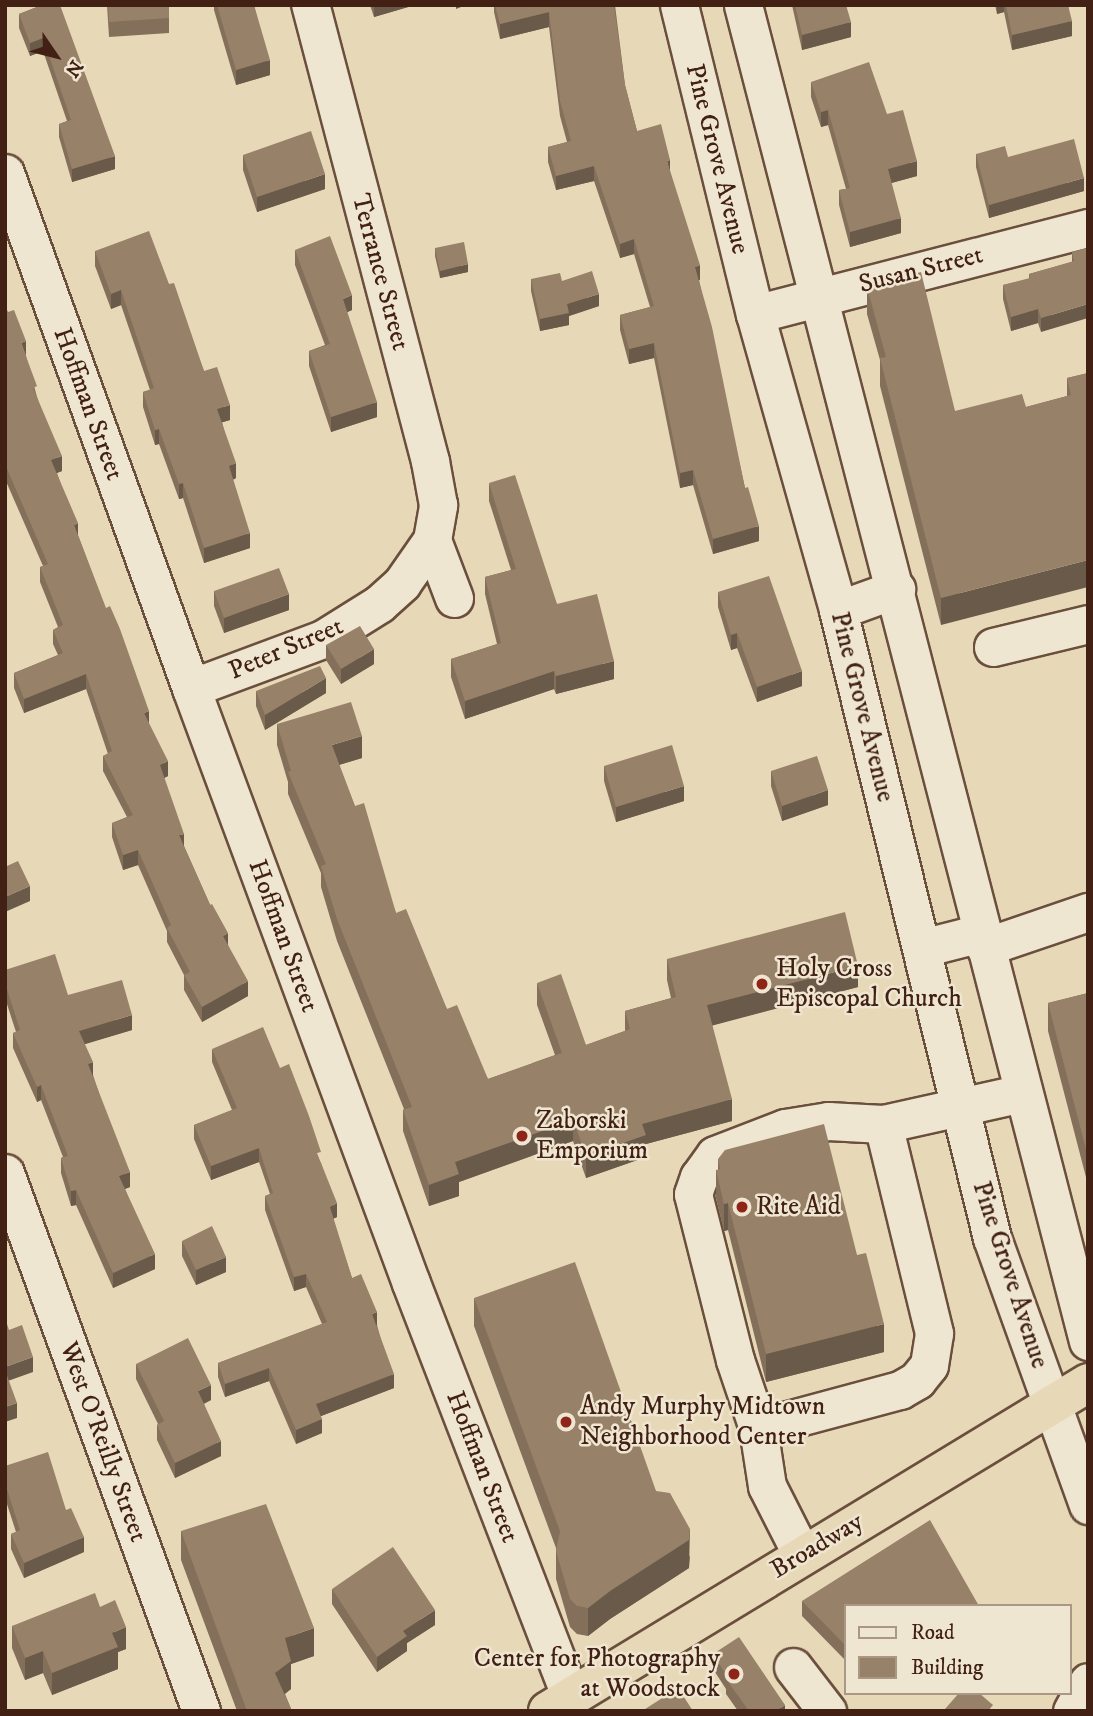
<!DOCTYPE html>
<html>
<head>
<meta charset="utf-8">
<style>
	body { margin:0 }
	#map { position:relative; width:1093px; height:1716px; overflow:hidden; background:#e7d9b8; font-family:"IM FELL DW Pica",serif }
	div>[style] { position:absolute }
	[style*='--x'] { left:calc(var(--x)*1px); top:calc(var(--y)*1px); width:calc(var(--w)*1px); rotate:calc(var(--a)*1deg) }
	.roads { filter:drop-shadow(2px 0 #6b4f3d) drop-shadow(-2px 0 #6b4f3d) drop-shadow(0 2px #6b4f3d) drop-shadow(0 -2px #6b4f3d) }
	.minor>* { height:37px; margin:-18.5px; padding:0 18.5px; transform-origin:18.5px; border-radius:18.5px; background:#efe6d1 }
	.highway>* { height:38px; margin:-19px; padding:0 19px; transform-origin:19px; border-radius:19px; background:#e7d9b8 }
	.wall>* { inset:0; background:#836f5a }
	.shaded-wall>* { inset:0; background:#6a5a4a }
	.building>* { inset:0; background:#988169 }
	.dots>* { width:19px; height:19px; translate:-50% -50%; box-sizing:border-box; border:4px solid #efe6d1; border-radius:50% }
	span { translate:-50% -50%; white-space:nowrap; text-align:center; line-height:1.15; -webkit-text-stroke:5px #efe6d1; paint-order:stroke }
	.street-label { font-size:26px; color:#422114 }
	.poi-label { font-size:26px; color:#422114 }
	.left { translate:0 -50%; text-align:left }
	.right { translate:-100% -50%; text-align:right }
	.frame { position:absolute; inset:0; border:7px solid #422114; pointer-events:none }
	.legend { position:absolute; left:844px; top:1604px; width:228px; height:91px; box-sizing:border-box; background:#efe6d1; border:2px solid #aa9785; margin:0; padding:9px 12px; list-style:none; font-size:21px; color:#422114 }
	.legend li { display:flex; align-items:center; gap:14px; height:35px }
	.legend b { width:35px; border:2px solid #aa9785 }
	.north { position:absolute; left:21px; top:21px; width:70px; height:70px; -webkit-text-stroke:5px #efe6d1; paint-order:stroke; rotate:125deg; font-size:19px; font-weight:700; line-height:28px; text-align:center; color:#422114 }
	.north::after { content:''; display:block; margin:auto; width:24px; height:32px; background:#422114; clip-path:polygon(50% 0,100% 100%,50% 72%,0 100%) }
</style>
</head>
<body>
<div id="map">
	<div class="roads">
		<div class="minor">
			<i style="--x:679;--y:5;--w:318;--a:76.2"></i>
			<i style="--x:755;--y:314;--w:307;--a:74.3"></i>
			<i style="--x:838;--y:610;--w:647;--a:76.22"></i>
			<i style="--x:992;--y:1238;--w:284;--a:70.2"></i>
			<i style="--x:743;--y:5;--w:1380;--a:75.52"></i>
			<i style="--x:5;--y:173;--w:548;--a:70.14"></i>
			<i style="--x:191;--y:688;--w:634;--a:69.71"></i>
			<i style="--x:411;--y:1283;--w:443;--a:68.9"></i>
			<i style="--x:755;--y:314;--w:344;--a:-14.5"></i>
			<i style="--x:432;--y:540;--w:62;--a:69.2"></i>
			<i style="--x:838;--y:610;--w:62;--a:-19.9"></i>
			<i style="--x:993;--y:647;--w:98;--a:-13.6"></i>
			<i style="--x:191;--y:688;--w:141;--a:-20.4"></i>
			<i style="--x:323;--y:639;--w:66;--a:-32"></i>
			<i style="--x:379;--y:604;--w:31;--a:-42"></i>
			<i style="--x:402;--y:583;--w:52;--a:-55.1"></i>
			<i style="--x:432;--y:540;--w:36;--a:-80"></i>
			<i style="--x:438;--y:505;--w:45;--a:-100.3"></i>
			<i style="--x:430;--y:461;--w:472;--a:-104.7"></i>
			<i style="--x:985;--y:947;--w:109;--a:-18.8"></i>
			<i style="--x:922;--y:948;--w:61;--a:-14.3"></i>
			<i style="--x:5;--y:1173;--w:573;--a:69.98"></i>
			<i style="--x:758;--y:1428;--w:147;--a:-15"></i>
			<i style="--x:900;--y:1390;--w:20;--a:-30"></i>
			<i style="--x:917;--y:1380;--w:19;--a:-51"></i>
			<i style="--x:929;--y:1365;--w:32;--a:-81"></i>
			<i style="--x:934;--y:1333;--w:215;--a:-103.7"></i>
			<i style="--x:802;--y:1555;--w:77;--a:-116.9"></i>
			<i style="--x:767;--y:1486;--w:59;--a:-98.8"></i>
			<i style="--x:758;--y:1428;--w:72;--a:-108.7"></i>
			<i style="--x:735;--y:1360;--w:171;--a:-104.2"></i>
			<i style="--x:693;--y:1194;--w:18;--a:-71"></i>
			<i style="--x:699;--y:1177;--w:27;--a:-54"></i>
			<i style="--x:715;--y:1155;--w:75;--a:-21.1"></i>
			<i style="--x:785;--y:1128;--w:44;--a:-9.2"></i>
			<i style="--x:828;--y:1121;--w:55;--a:3.1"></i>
			<i style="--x:883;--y:1124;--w:143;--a:-12.5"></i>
			<i style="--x:793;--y:1667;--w:56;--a:52.3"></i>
			<i style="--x:1072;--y:1711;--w:33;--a:-61"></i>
		</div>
		<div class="highway">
			<i style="--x:548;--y:1711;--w:632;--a:-31.27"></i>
		</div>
	</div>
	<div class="wall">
		<i style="clip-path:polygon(42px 5px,115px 169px,72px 182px,59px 137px,59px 124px,67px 121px,43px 51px,30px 56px,19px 28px,19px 14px)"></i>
		<i style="clip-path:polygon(107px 5px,169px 5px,169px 33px,109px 37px)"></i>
		<i style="clip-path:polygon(214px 5px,254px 5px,270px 75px,236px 85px,214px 10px)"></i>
		<i style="clip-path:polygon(370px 5px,415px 5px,374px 17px)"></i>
		<i style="clip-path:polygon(494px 5px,615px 5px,625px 85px,637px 131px,670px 172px,700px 280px,699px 280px,745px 488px,759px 541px,713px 554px,693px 485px,680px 488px,654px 358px,629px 364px,620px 330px,620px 315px,650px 307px,634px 254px,620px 258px,594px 181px,556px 190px,548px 162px,548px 147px,567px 142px,560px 116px,549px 27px,500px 39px,494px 12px)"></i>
		<i style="clip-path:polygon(792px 5px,846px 5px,851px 37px,802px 50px)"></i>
		<i style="clip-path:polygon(995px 5px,1068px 5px,1072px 36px,1012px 50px,1004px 12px,997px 14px)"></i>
		<i style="clip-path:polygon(811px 82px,887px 114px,917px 176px,891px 183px,901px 233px,850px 247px,839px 205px,839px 190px,846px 189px,828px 125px,821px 127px,811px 97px)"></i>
		<i style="clip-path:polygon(976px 154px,1008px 157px,1084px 191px,989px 218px,976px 167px)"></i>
		<i style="clip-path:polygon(243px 155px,325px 189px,257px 212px,243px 170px)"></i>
		<i style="clip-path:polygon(435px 248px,468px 272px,440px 278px,435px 256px)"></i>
		<i style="clip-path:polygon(1088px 248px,1041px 332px,1038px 323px,1011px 331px,1003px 299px,1003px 285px,1029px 279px,1029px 274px,1072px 262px,1072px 252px)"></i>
		<i style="clip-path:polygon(295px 250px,352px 310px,347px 312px,377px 417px,331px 432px,309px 366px,309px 351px,325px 345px,295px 265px)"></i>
		<i style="clip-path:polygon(95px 251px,169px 284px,204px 371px,230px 420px,222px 422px,236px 478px,233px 480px,250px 548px,204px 563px,183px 498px,179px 499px,159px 444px,155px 445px,143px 407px,143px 392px,150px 390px,121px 305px,111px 309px,95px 266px)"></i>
		<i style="clip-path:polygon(531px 279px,562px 281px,599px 306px,569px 316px,569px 325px,540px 331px,531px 291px)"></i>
		<i style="clip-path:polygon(867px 287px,955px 411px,1026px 407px,1067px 396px,1067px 378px,1088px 373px,941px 625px,880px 386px,880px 360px,867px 314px)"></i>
		<i style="clip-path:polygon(5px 306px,26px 356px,37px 397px,62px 471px,57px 473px,78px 535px,168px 776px,164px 778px,184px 846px,228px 945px,248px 996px,202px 1022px,184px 990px,184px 975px,167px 942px,167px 931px,138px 865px,123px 870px,112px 837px,112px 823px,127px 817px,103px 771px,103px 756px,108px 754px,86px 689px,24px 713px,14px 688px,14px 673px,58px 655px,53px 644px,53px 630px,58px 627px,40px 582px,40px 567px,43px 566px,5px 479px)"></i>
		<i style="clip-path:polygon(489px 483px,557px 604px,614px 679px,556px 694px,554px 689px,465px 719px,451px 677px,451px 659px,497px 644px,485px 594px,485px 577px,511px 570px,489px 501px)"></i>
		<i style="clip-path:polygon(214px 591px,289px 610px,224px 633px,214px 606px)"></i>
		<i style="clip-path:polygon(718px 592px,802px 686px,757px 702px,737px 648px,731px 650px,718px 607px)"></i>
		<i style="clip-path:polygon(326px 645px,374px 664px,341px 684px,326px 660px)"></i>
		<i style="clip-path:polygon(256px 691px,326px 693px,265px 730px,256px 706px)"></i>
		<i style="clip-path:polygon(277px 724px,362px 758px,339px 765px,396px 913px,447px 1009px,488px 1079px,555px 1055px,537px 1005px,537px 983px,586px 1045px,625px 1031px,625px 1011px,671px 998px,667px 980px,667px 959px,858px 987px,712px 1025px,732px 1121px,646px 1144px,646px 1157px,586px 1178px,573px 1141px,459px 1182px,459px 1196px,429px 1206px,403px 1131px,403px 1110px,404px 1109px,337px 941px,321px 887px,321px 873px,288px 794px,288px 782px,277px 745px)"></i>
		<i style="clip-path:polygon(604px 766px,684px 801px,616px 822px,604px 781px)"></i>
		<i style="clip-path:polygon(771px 771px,828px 805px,782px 821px,771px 786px)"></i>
		<i style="clip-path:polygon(5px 970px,68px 995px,132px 1030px,84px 1044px,93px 1075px,130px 1187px,125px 1189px,155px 1269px,113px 1288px,76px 1205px,71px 1206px,61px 1173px,61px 1158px,63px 1157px,41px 1100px,37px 1102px,13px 1048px,13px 1033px,16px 1032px,5px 998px)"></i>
		<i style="clip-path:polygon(1088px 993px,1088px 1185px,1048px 1031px,1048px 1003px)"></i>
		<i style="clip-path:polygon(212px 1049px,321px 1163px,337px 1217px,333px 1219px,352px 1278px,377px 1325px,394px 1388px,321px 1416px,322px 1433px,296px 1444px,269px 1381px,225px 1397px,218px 1377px,218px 1363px,322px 1324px,306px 1287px,294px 1291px,265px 1210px,265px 1196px,270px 1194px,259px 1162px,211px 1180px,194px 1139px,194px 1125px,232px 1110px,212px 1062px)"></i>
		<i style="clip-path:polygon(718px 1159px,857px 1255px,884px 1352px,766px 1382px,728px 1230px,724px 1231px,716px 1198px,716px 1170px,718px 1170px)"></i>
		<i style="clip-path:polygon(182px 1241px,226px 1272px,196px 1285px,182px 1256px)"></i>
		<i style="clip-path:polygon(474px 1298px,656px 1491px,690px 1557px,689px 1568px,610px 1619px,588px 1636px,577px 1634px,570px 1627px,556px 1579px,556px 1548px,474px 1326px)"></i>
		<i style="clip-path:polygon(136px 1364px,211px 1400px,204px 1404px,221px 1456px,175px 1478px,157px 1440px,157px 1425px,158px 1424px,136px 1379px)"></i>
		<i style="clip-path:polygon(5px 1466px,66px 1510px,84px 1552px,24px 1578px,11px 1549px,11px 1534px,16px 1532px,5px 1498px)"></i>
		<i style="clip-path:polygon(181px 1531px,314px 1656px,291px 1664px,291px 1689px,285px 1694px,292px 1711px,237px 1711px,181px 1560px)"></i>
		<i style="clip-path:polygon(332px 1589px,435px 1625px,407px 1643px,407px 1651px,377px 1672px,332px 1604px)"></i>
		<i style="clip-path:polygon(802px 1601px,846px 1606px,846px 1661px,802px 1616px)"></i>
		<i style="clip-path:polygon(100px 1607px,126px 1649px,118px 1652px,118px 1669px,52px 1695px,43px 1673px,25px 1680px,12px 1648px,12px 1626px)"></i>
		<i style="clip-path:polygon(713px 1654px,785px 1711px,738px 1711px,726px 1694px,726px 1689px,713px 1669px)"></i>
	</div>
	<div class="shaded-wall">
		<i style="clip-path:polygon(374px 5px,415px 5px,374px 17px)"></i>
		<i style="clip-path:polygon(456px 5px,466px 5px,456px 9px)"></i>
		<i style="clip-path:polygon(997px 5px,1004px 5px,1004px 12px,997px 14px)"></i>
		<i style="clip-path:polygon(549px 12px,549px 27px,500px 39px,500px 24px)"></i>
		<i style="clip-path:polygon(1072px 21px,1072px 36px,1012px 50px,1012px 35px)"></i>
		<i style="clip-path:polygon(851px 22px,851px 37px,802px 50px,802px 35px)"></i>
		<i style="clip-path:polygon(43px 38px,43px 51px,30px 56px,30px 43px)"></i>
		<i style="clip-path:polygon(270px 60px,270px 75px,236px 85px,236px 70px)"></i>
		<i style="clip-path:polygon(828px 110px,828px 125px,821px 127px,821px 112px)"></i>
		<i style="clip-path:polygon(115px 156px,115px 169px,72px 182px,72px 169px)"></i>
		<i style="clip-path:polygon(670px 160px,670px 174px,667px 161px)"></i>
		<i style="clip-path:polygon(917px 161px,917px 176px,888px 184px,888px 169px)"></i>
		<i style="clip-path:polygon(594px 166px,594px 181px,556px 190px,556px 176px)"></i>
		<i style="clip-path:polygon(325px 174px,325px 189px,257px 212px,257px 197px)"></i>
		<i style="clip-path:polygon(1084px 178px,1084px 191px,989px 218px,989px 205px)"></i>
		<i style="clip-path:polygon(901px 218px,901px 233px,850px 247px,850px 232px)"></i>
		<i style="clip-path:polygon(634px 239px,634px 254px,620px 258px,620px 244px)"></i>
		<i style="clip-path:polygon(468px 264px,468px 272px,440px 278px,440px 271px)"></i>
		<i style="clip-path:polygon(700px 265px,700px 280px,695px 281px,695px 267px)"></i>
		<i style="clip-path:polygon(121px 290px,121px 305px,111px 309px,111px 294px)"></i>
		<i style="clip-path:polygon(599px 294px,599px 306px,569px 316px,569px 325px,540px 331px,540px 319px,567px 304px)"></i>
		<i style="clip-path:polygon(352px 295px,352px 310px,343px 314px,343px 299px)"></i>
		<i style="clip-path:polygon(1088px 304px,1088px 318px,1041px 332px,1041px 318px)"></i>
		<i style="clip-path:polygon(1038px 309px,1038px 323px,1011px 331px,1011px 317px)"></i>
		<i style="clip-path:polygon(26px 341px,26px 356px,21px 343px)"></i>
		<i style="clip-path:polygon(654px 343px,654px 358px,629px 364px,629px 349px)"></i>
		<i style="clip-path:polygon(377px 402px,377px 417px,331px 432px,331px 417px)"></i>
		<i style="clip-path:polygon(230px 405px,230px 420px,217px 424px,217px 409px)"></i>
		<i style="clip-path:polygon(159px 429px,159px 444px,155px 445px,155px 430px)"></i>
		<i style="clip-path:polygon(62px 456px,62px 471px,51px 475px,51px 460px)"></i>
		<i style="clip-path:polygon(236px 463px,236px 478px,229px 481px,229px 466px)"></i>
		<i style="clip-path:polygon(693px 470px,693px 485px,680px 488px,680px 473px)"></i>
		<i style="clip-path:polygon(183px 483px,183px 498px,179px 499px,179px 484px)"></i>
		<i style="clip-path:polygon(78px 523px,78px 538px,74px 525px)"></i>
		<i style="clip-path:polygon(759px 526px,759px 541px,713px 554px,713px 539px)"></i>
		<i style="clip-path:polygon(250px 533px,250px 548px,204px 563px,204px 548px)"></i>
		<i style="clip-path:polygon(1088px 560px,1088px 587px,941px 625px,941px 598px)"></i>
		<i style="clip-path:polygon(289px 594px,289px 610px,224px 633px,224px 618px)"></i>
		<i style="clip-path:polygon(737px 633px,737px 648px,731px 650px,731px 635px)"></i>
		<i style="clip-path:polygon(374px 649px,374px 664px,341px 684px,341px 669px)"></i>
		<i style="clip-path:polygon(614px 661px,614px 679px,556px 694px,556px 676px)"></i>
		<i style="clip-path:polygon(554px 671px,554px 689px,465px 719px,465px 701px)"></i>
		<i style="clip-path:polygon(802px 671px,802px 686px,757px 702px,757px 687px)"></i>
		<i style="clip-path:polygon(86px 674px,86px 689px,24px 713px,24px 699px)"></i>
		<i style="clip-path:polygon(326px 678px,326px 693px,265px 730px,265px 715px)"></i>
		<i style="clip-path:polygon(149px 711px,149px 726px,144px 713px)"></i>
		<i style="clip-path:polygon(362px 736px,362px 758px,332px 767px,332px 745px)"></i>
		<i style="clip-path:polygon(168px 761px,168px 776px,160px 780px,160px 765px)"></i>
		<i style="clip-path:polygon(684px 786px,684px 801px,616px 822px,616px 807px)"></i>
		<i style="clip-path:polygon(828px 790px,828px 805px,782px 821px,782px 806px)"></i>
		<i style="clip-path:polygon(184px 834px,184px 849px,179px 835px)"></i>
		<i style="clip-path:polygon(138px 850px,138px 865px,123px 870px,123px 855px)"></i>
		<i style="clip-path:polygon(30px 886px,30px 901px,5px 912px,5px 897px)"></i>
		<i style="clip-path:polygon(228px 933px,228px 948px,223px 936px)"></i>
		<i style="clip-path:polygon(858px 966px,858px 987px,707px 1027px,707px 1005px)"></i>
		<i style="clip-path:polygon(248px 981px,248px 996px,202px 1022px,202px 1007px)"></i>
		<i style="clip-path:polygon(132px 1015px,132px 1030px,79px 1046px,79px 1031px)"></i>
		<i style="clip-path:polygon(93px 1062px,93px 1077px,88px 1064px)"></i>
		<i style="clip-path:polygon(41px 1085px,41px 1100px,37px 1102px,37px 1087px)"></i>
		<i style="clip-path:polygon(732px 1099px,732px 1121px,646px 1144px,646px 1157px,586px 1178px,586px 1156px,642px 1124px)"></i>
		<i style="clip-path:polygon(573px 1120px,573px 1141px,459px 1182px,459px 1196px,429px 1206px,429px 1185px,455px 1162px)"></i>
		<i style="clip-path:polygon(259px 1148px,259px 1162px,211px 1180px,211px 1166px)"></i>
		<i style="clip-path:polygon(130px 1172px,130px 1187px,119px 1191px,119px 1176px)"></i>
		<i style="clip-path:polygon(76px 1190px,76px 1205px,71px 1206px,71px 1191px)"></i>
		<i style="clip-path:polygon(337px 1203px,337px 1217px,330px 1220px,330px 1207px)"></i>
		<i style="clip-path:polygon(728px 1203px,728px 1230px,724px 1231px,724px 1204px)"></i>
		<i style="clip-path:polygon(155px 1254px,155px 1269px,113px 1288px,113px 1273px)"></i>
		<i style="clip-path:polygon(226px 1257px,226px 1272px,196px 1285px,196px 1270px)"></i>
		<i style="clip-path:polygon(306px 1274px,306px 1287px,294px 1291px,294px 1277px)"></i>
		<i style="clip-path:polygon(377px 1312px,377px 1325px,372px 1327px,372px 1314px)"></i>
		<i style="clip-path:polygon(884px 1324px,884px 1352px,766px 1382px,766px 1354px)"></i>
		<i style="clip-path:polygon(33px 1357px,33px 1372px,5px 1382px,5px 1367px)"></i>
		<i style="clip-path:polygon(269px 1368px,269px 1381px,225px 1397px,225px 1384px)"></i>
		<i style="clip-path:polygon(394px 1374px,394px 1388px,316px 1418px,316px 1404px)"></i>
		<i style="clip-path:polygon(211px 1385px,211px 1400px,198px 1406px,198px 1391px)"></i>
		<i style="clip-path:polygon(17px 1403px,17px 1418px,5px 1422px,5px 1407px)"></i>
		<i style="clip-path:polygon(322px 1419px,322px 1433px,296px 1444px,296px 1430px)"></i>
		<i style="clip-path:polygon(221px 1441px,221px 1456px,175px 1478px,175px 1463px)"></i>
		<i style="clip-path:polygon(690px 1529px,689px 1568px,610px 1619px,588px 1636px,588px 1608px)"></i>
		<i style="clip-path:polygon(84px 1537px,84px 1552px,24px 1578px,24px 1563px)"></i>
		<i style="clip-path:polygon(435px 1610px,435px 1625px,407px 1643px,407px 1651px,377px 1672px,377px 1657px,403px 1631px)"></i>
		<i style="clip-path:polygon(126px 1627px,126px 1649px,118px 1652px,118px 1669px,52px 1695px,52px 1673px,112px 1633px)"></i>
		<i style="clip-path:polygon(314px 1628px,314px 1656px,291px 1664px,291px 1689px,275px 1701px,275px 1673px,285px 1638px)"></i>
		<i style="clip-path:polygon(43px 1651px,43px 1673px,25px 1680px,25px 1658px)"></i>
		<i style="clip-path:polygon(785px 1705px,785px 1711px,776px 1711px)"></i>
	</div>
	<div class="building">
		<i style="clip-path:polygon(42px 5px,60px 5px,115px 156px,72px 169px,59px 124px,71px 120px,43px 38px,30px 43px,19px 14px)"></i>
		<i style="clip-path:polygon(108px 5px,169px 5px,169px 18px,109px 22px)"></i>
		<i style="clip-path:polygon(217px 5px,254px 5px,270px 60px,236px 70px)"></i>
		<i style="clip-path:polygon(495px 5px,614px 5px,625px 85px,637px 131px,661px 124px,670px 160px,667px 161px,700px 265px,695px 267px,712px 327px,745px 488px,748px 487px,759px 526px,713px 539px,693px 470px,680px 473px,654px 343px,629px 349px,620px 315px,654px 306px,634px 239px,620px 244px,594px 166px,556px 176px,548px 147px,571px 141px,560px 101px,549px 12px,500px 24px)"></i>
		<i style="clip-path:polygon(795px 5px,846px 5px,851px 22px,802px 35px)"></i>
		<i style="clip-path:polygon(1006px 5px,1068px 5px,1072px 21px,1012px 35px)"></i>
		<i style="clip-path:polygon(869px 62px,887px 114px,903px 110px,917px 161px,888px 169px,901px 218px,850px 232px,839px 190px,850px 188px,828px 110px,821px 112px,811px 82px)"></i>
		<i style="clip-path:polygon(311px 131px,325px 174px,257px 197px,243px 155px)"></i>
		<i style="clip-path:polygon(1074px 139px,1084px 178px,989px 205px,976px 154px,1005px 146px,1008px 157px)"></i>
		<i style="clip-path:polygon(149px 231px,169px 284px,174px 283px,204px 371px,217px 367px,230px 405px,217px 409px,236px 463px,229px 466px,250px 533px,204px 548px,183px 483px,179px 484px,159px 429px,155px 430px,143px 392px,154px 388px,121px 290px,111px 294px,95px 251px)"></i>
		<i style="clip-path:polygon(330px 236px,352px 295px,343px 299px,377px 402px,331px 417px,309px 351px,330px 344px,295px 250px)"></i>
		<i style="clip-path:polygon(464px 242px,468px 264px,440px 271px,435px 248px)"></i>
		<i style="clip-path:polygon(1088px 248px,1088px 304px,1041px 318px,1038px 309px,1011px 317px,1003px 285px,1030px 278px,1029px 274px,1074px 261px,1072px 252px)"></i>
		<i style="clip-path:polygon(592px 271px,599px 294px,567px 304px,569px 313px,540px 319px,531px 279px,560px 273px,562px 281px)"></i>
		<i style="clip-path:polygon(921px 272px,955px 411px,1022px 394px,1026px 407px,1071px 395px,1067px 378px,1088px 373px,1088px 560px,941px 598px,880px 358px,886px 357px,867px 287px)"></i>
		<i style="clip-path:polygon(5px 306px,8px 312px,14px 310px,26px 341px,21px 343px,37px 386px,33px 388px,62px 456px,51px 460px,78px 523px,74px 525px,106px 608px,110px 606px,120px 629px,149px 711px,144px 713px,168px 761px,160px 765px,184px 834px,179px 835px,210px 905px,212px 904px,228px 933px,223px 936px,248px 981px,202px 1007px,184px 975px,190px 972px,167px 928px,171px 925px,138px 850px,123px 855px,112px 823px,133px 815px,103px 756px,112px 751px,86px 674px,24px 699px,14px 673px,63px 653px,53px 630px,63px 625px,40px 567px,48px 564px,5px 464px)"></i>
		<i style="clip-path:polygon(515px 475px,557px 604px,597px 594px,614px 661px,556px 676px,554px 671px,465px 701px,451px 659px,501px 643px,485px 577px,516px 569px,489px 483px)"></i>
		<i style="clip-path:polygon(279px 568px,289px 594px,224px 618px,214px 591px)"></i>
		<i style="clip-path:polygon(769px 576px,802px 671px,757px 687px,737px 633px,731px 635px,718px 592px)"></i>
		<i style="clip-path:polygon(360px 626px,374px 649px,341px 669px,326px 645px)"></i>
		<i style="clip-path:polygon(320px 666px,326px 678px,265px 715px,256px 691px)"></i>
		<i style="clip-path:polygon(351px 702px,362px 736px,332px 745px,355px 806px,364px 803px,396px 913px,406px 909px,447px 1009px,457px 1005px,488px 1079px,562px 1053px,537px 983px,561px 974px,586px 1045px,630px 1029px,625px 1011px,676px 997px,667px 959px,845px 912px,858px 966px,707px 1005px,732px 1099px,642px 1124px,646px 1135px,586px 1156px,573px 1120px,455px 1162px,459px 1174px,429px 1185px,403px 1110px,412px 1107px,337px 919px,321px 866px,326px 864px,288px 772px,291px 771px,277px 724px)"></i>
		<i style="clip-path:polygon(672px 745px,684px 786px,616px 807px,604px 766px)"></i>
		<i style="clip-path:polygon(817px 756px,828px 790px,782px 806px,771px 771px)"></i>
		<i style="clip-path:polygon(18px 861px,30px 886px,5px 897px,5px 862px,7px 866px)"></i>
		<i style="clip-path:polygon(55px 954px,68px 995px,122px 980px,132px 1015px,79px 1031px,93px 1062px,88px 1064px,130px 1172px,119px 1176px,155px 1254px,113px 1273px,76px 1190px,71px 1191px,61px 1158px,68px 1156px,41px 1085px,37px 1087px,13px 1033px,20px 1030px,5px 983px,5px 970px)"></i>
		<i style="clip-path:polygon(1088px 993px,1088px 1157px,1048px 1003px)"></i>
		<i style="clip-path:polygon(263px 1027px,280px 1068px,289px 1064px,309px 1116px,321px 1152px,317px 1153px,337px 1203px,330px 1207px,352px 1278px,361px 1274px,377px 1312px,372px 1314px,394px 1374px,316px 1404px,322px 1419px,296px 1430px,269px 1368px,225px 1384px,218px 1363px,327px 1322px,306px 1274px,294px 1277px,265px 1196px,273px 1193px,259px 1148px,211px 1166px,194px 1125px,237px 1108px,212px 1049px)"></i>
		<i style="clip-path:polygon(824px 1124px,857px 1255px,866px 1253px,884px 1324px,766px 1354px,728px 1203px,724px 1204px,716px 1170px,720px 1169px,718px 1159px,725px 1150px)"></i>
		<i style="clip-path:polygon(212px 1226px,226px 1257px,196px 1270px,182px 1241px)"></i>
		<i style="clip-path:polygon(575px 1262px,656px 1491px,670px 1493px,690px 1529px,689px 1540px,610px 1591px,588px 1608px,577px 1606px,570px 1599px,556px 1551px,560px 1531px,474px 1298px)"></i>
		<i style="clip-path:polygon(5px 1318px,9px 1330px,22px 1325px,33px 1357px,5px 1367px)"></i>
		<i style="clip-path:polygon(188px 1338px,211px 1385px,198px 1391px,221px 1441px,175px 1463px,157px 1425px,164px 1421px,136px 1364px)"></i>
		<i style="clip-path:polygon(5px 1370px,17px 1403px,5px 1407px)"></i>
		<i style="clip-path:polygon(48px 1452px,66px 1510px,71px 1508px,84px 1537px,24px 1563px,11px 1534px,20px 1530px,5px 1483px,5px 1466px)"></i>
		<i style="clip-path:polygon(266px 1504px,314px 1628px,285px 1638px,291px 1661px,275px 1673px,292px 1711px,247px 1711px,181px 1531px)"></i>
		<i style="clip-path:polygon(930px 1520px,979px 1606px,846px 1606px,846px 1646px,802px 1601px)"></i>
		<i style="clip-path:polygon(393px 1547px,435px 1610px,403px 1631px,407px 1636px,377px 1657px,332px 1589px)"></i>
		<i style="clip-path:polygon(95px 1593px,100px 1607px,115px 1600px,126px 1627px,112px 1633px,118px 1647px,52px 1673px,43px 1651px,25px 1658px,12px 1626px)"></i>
		<i style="clip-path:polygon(739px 1637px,785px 1705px,776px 1711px,749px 1711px,726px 1679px,728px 1678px,713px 1654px)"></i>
		<i style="clip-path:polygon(678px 1688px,693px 1711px,642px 1711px)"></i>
		<i style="clip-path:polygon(959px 1693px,979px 1693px,993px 1705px,988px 1711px,947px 1711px,945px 1709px)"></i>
	</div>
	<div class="dots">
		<i style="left:762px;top:984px;background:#8f2418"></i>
		<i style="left:522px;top:1136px;background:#8f2418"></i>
		<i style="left:742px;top:1207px;background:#8f2418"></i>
		<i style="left:566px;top:1422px;background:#8f2418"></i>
		<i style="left:734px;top:1674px;background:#8f2418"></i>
	</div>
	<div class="street-label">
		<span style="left:717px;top:159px;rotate:76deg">Pine Grove Avenue</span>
		<span style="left:921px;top:270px;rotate:-14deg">Susan Street</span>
		<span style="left:380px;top:272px;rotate:75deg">Terrance Street</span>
		<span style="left:88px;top:404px;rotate:70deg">Hoffman Street</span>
		<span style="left:286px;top:649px;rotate:-23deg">Peter Street</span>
		<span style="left:862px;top:707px;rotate:76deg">Pine Grove Avenue</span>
		<span style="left:283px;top:936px;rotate:70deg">Hoffman Street</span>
		<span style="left:1010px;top:1275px;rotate:72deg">Pine Grove Avenue</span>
		<span style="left:103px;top:1442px;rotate:70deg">West O'Reilly Street</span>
		<span style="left:482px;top:1467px;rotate:69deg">Hoffman Street</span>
		<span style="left:817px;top:1546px;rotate:-31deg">Broadway</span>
	</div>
	<div class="poi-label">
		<span class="left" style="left:776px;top:984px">Holy Cross<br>Episcopal Church</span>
		<span class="left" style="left:536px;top:1136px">Zaborski<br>Emporium</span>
		<span class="left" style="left:756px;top:1207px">Rite Aid</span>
		<span class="left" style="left:580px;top:1422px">Andy Murphy Midtown<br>Neighborhood Center</span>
		<span class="right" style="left:720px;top:1674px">Center for Photography<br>at Woodstock</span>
	</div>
	<div class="frame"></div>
	<ul class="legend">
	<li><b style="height:9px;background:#efe6d1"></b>Road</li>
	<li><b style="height:19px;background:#988169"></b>Building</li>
	</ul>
	<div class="north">N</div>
</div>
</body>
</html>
